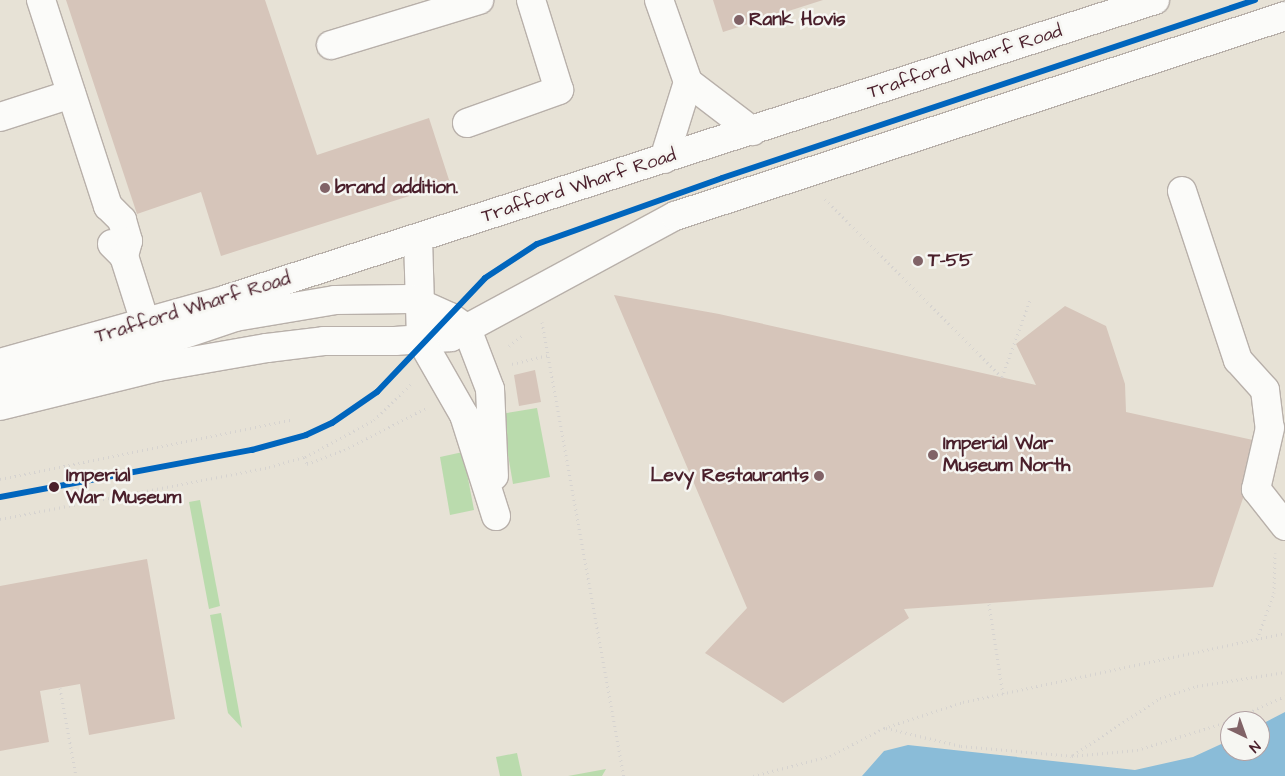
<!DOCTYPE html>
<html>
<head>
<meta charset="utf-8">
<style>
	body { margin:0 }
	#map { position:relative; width:1285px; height:776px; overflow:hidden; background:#e7e2d6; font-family:"Architects Daughter",sans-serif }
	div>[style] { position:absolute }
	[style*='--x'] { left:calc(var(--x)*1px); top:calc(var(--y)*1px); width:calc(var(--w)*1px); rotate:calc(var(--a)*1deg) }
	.green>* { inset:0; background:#badbad }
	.water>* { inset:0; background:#8abcd8 }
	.building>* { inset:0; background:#d6c5ba }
	.path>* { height:3px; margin-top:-1.5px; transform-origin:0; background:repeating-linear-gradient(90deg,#d6d3d0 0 1px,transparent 0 5px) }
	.roads { filter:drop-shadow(1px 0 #b8b0aa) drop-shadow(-1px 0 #b8b0aa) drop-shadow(0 1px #b8b0aa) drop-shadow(0 -1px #b8b0aa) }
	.minor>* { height:28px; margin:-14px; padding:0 14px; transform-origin:14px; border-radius:14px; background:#fbfbf9 }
	.rail-1>* { height:6px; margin:-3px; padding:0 3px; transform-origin:3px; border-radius:3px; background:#0065bd }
	.dots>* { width:14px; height:14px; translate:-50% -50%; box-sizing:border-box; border:2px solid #f6f6f2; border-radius:50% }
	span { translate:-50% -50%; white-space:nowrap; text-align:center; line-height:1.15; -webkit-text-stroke:5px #f6f6f2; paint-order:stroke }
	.poi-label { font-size:19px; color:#4a1f2b; font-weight:700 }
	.left { translate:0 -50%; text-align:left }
	.right { translate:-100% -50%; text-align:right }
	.street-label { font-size:19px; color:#4a1f2b }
	.stop-label { font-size:19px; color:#4a1f2b; font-weight:700 }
	.north { position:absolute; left:1220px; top:711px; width:50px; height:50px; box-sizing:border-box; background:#f6f6f2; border:1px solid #b1a0a2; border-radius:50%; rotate:138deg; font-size:14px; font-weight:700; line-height:20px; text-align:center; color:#4a1f2b }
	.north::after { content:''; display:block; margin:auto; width:18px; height:22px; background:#816367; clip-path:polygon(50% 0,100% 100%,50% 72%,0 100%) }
</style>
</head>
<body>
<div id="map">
	<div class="green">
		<i style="clip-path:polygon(537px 408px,550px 477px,513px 484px,501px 414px)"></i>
		<i style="clip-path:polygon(463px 452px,474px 510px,450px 515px,440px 457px)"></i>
		<i style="clip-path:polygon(200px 500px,220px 606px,209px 609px,189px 502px)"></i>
		<i style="clip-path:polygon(221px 613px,242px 728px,228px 713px,210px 615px)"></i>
		<i style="clip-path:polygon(517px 753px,522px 776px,500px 776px,496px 757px)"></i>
		<i style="clip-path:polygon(606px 769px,602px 776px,568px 776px)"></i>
	</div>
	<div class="water">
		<i style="clip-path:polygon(1285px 712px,1285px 776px,862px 776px,884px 751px,908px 745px,1135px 770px,1193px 757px,1230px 740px,1230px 751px,1260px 751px,1260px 725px)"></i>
	</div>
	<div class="building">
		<i style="clip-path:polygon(66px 0,265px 0,317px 155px,429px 118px,450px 183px,221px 256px,201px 192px,137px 214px)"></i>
		<i style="clip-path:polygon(713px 0,823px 0,723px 32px)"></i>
		<i style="clip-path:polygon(614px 295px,719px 314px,1036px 385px,1016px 344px,1065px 306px,1106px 326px,1125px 384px,1126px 412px,1262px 442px,1213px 587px,904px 609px,909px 618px,783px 703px,705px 653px,747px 608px)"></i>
		<i style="clip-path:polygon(535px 370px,541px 402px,519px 406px,514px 375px)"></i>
		<i style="clip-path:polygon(147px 559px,175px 719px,89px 735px,80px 684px,40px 691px,49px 742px,0 751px,0 586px)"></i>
	</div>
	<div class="path">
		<i style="--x:825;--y:199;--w:251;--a:45.2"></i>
		<i style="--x:1002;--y:377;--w:82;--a:-70"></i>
		<i style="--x:542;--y:322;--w:461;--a:79.8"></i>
		<i style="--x:509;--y:346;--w:16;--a:-38"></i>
		<i style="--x:512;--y:364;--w:36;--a:-14"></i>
		<i style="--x:305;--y:457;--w:7;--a:74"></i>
		<i style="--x:307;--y:464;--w:40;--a:-21"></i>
		<i style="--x:344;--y:450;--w:92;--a:-27.1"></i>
		<i style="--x:0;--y:479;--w:297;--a:-11.5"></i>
		<i style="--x:0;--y:519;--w:274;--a:-10.9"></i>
		<i style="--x:269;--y:467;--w:37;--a:-16"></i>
		<i style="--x:305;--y:457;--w:78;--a:-28.2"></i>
		<i style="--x:374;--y:420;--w:52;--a:-44.2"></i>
		<i style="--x:989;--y:604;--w:91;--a:81.2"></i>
		<i style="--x:1257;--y:639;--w:49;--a:-69.7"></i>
		<i style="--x:1274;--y:593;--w:40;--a:-88.6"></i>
		<i style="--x:60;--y:688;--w:89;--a:79.7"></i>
		<i style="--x:1230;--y:721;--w:60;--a:-24.4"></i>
		<i style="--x:886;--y:728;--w:77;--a:13.5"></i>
		<i style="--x:961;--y:746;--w:111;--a:5.1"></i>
		<i style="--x:1072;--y:756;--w:65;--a:-5.3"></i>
		<i style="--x:1137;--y:750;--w:97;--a:-17.3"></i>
		<i style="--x:1073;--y:755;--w:104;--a:-33.2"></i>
		<i style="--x:1160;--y:698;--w:39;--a:-18"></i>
		<i style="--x:1197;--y:686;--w:89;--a:-9"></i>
		<i style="--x:753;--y:776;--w:80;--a:-14.6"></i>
		<i style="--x:830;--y:756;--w:61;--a:-27.4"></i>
		<i style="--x:884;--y:728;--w:83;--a:-18.2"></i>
		<i style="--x:963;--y:702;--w:329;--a:-12.1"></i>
	</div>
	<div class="roads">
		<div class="minor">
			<i style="--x:41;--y:0;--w:217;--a:72"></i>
			<i style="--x:108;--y:206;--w:20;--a:45"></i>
			<i style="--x:122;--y:220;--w:22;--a:74"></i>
			<i style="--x:128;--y:241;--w:16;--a:105"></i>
			<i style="--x:659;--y:0;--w:87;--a:70.5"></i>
			<i style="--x:688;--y:82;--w:81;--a:37.4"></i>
			<i style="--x:331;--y:45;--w:155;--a:-16.9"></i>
			<i style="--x:0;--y:117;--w:75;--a:-17.9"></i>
			<i style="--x:467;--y:123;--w:98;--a:-19.7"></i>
			<i style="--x:559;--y:90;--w:94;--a:-107.3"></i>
			<i style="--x:664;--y:159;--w:81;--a:-72.7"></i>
			<i style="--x:1182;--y:191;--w:178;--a:71.7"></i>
			<i style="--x:1238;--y:360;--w:40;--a:48"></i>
			<i style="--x:1265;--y:390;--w:38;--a:83"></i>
			<i style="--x:1270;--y:428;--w:63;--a:102.9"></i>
			<i style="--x:1256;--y:489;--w:47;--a:51.9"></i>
			<i style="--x:418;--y:238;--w:102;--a:88.3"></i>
			<i style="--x:421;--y:340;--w:86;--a:60.2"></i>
			<i style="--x:464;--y:415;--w:106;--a:72.4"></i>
			<i style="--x:112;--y:244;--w:17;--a:45"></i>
			<i style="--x:124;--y:256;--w:89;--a:72.4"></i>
			<i style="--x:467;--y:329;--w:64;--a:69"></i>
			<i style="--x:490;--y:389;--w:87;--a:87.4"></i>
			<i style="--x:0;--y:363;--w:236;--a:-15.7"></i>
			<i style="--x:227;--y:299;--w:975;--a:-17.86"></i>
			<i style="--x:0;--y:385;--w:157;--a:-14.7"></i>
			<i style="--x:152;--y:345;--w:88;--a:-18.6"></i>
			<i style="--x:235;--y:317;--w:101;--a:-9.6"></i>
			<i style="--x:335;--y:300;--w:75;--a:-0.8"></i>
			<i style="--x:410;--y:299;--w:44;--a:24.2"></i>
			<i style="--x:450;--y:317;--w:21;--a:35"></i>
			<i style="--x:0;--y:406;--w:163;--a:-13.9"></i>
			<i style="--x:158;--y:367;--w:111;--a:-9.9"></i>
			<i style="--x:267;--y:348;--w:57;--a:-7"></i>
			<i style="--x:324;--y:341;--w:71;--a:0"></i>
			<i style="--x:395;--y:341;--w:56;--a:-4.1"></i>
			<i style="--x:451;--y:337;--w:255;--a:-28.4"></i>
			<i style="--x:675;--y:216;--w:642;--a:-18.15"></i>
		</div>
	</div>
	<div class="rail-1">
		<i style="--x:0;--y:497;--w:256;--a:-10.6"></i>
		<i style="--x:252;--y:450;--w:56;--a:-15.5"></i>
		<i style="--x:306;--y:435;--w:29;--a:-25"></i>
		<i style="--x:332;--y:423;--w:55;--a:-34.6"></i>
		<i style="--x:377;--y:392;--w:157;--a:-46.5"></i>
		<i style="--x:485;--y:278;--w:62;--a:-33.2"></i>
		<i style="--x:537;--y:244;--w:196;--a:-19.6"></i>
		<i style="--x:722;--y:178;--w:562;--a:-18.47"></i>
	</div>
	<div class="dots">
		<i style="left:739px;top:20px;background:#816367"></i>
		<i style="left:325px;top:188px;background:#816367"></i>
		<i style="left:918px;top:261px;background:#816367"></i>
		<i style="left:933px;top:455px;background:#816367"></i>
		<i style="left:819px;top:476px;background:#816367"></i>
		<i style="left:54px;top:487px;background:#4a1f2b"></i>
	</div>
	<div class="poi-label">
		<span class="left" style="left:749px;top:20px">Rank Hovis</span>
		<span class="left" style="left:335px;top:188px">brand addition.</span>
		<span class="left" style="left:928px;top:261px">T-55</span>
		<span class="left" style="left:943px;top:455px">Imperial War<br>Museum North</span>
		<span class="right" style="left:809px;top:476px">Levy Restaurants</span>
	</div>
	<div class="street-label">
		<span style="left:965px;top:62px;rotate:-18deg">Trafford Wharf Road</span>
		<span style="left:579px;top:186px;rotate:-18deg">Trafford Wharf Road</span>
		<span style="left:193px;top:308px;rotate:-17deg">Trafford Wharf Road</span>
	</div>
	<div class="stop-label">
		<span class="left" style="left:66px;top:487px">Imperial<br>War Museum</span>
	</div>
	<div class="north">N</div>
</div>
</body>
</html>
